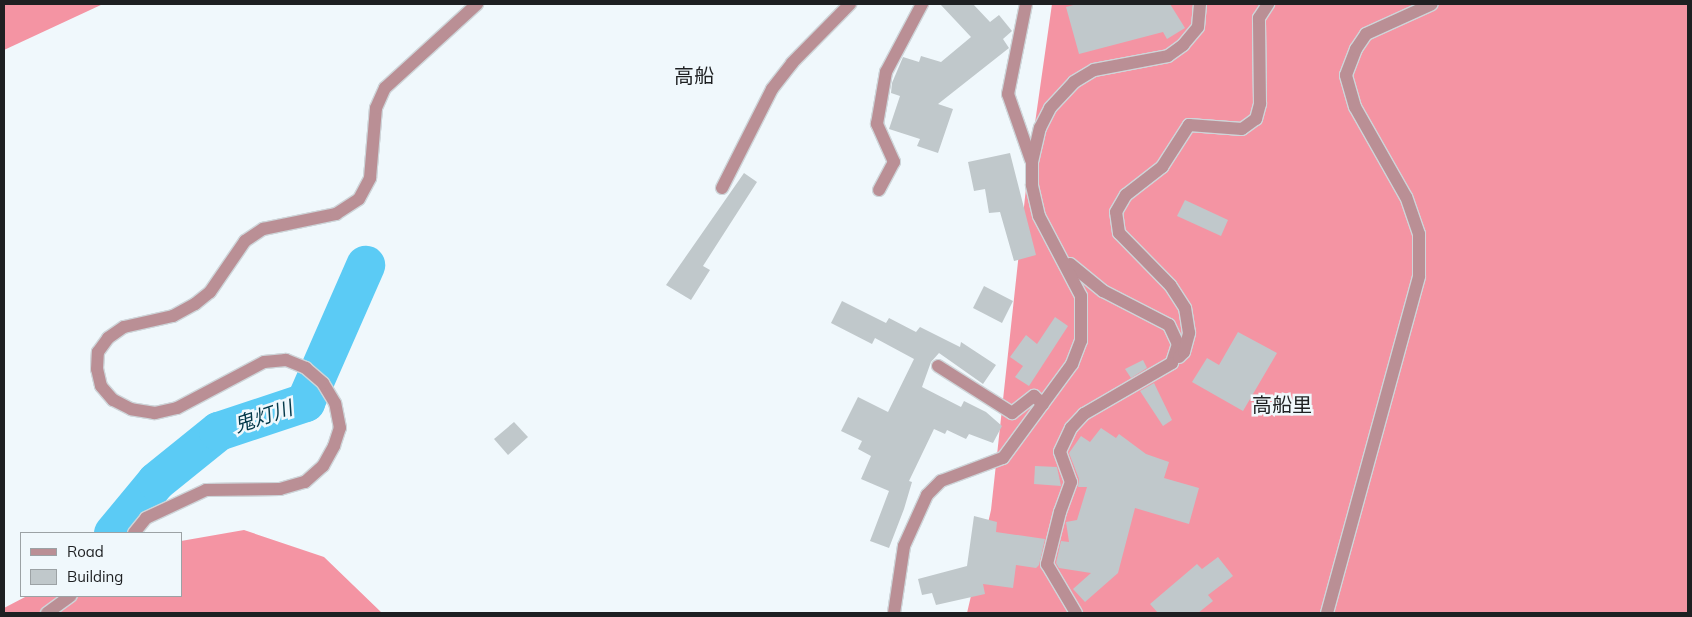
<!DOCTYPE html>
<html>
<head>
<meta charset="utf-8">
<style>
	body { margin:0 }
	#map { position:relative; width:1692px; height:617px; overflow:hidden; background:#f0f8fc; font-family:Mulish,"Noto Sans JP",sans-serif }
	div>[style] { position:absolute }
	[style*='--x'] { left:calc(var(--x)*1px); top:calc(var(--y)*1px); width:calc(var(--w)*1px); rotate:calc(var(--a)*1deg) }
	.forest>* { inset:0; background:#f494a3 }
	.river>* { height:39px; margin:-19.5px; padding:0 19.5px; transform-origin:19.5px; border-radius:19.5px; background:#5bcbf5 }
	.building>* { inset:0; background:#c0c8cb }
	.roads { filter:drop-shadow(1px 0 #ced5d9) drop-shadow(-1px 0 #ced5d9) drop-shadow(0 1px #ced5d9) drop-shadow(0 -1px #ced5d9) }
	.minor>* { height:12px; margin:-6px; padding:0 6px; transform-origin:6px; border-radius:6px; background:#ba8f95 }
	span { translate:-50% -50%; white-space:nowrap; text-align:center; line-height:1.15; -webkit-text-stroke:5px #f0f8fc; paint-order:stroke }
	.neighbourhood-label { font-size:20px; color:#1e2022 }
	.water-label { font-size:20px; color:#04394a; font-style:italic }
	.frame { position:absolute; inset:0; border:5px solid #1e2022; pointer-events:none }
	.legend { position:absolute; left:20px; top:532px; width:162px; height:65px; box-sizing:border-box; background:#f0f8fc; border:1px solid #9ca2a5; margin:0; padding:6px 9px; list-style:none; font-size:15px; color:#1e2022 }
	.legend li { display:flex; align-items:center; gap:10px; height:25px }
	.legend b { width:25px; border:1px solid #9ca2a5 }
</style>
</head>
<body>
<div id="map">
	<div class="forest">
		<i style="clip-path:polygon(4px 4px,103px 4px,4px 50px)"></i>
		<i style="clip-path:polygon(1052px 4px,1688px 4px,1688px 613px,967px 613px,991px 510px,1027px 179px)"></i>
		<i style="clip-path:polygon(244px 530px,324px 557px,382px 613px,4px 613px,4px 608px,27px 596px,181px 596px,181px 541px)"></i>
	</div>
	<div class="river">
		<i style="--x:113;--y:533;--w:67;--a:-50.4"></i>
		<i style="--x:156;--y:481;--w:80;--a:-38.9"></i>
		<i style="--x:218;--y:431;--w:92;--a:-18.4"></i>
		<i style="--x:305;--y:402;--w:150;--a:-66.3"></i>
	</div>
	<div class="building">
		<i style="clip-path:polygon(940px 4px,973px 4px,990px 22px,999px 15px,1012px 31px,1003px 39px,1009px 48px,938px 104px,953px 109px,938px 153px,917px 146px,920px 139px,889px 129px,900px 96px,891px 93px,892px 83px,903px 57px,919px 62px,921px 56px,941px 62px,971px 37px)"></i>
		<i style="clip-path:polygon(1077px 4px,1170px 4px,1185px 28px,1167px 39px,1163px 32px,1079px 54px,1066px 7px)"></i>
		<i style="clip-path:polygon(1010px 153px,1036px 255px,1014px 261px,1000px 212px,989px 213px,985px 189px,974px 191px,968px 162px)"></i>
		<i style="clip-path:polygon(744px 173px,757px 182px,703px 266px,710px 270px,691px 300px,666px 285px)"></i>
		<i style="clip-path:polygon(1185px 200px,1228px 220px,1221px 236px,1177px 216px)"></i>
		<i style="clip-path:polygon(984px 286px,1013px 301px,1002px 323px,973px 308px)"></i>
		<i style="clip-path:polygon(842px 301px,886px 323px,889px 318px,916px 332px,920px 327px,960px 347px,961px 342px,996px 365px,983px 384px,939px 353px,931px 362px,922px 387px,961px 407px,964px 401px,986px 412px,1002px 426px,993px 443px,969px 434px,966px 439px,947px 430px,945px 434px,934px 429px,909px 481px,912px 482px,904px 509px,889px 548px,870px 541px,889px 491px,861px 479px,871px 456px,858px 449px,862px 441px,841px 431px,858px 397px,888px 412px,914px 359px,875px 338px,872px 344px,831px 323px)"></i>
		<i style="clip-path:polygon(1055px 317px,1068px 326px,1029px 386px,1015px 377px,1023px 366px,1010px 357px,1026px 335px,1037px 344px)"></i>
		<i style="clip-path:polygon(1238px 332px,1277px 353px,1243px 411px,1192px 382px,1207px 358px,1219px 365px)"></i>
		<i style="clip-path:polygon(1143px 360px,1147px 368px,1131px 378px,1125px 369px)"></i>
		<i style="clip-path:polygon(1154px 383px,1172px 420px,1163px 426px,1140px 391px)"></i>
		<i style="clip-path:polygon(514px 422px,528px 437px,508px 455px,494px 439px)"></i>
		<i style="clip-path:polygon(1101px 428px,1116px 438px,1119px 434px,1146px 454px,1169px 462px,1164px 478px,1199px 488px,1189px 524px,1135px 508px,1118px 573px,1085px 602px,1073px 589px,1091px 573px,1059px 568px,1056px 563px,1061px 541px,1069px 542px,1066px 522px,1077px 520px,1087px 487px,1078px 487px,1079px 479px,1069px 453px,1081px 436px,1090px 442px)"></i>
		<i style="clip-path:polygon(1035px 466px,1057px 467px,1061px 486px,1034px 484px)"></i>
		<i style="clip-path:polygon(974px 516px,997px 522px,996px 532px,1045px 539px,1039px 565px,1036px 568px,1016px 565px,1013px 588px,983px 584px,985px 594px,936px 605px,932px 593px,922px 595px,918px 579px,967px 566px)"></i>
		<i style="clip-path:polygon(1218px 557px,1233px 576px,1208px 595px,1213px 601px,1198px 613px,1158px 613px,1150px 604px,1197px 564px,1202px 569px)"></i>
	</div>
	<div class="roads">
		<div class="minor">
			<i style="--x:1026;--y:4;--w:92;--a:101.3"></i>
			<i style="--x:1008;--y:94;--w:70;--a:70.8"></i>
			<i style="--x:722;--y:188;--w:111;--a:-63.2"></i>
			<i style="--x:772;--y:89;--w:33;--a:-52"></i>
			<i style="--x:792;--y:63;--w:83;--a:-45.5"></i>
			<i style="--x:879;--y:190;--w:32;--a:-62"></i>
			<i style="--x:894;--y:162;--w:42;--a:-114.1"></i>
			<i style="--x:877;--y:124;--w:53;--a:-80.2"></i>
			<i style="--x:886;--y:72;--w:77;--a:-62.1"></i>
			<i style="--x:1070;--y:264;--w:43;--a:39.3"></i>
			<i style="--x:1103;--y:291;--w:74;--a:27.3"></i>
			<i style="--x:1169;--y:325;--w:21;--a:65"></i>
			<i style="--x:1178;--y:344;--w:20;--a:108"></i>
			<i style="--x:1172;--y:363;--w:102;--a:149.9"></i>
			<i style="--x:1084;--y:414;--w:19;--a:133"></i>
			<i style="--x:1071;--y:428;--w:26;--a:115"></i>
			<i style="--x:1060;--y:452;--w:32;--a:70"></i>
			<i style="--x:1071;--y:482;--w:32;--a:110"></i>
			<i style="--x:1060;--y:512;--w:54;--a:104"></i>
			<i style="--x:1047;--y:564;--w:57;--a:59.4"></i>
			<i style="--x:1179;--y:357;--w:7;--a:-45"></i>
			<i style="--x:1184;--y:352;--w:20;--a:-75"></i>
			<i style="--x:1189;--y:333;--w:25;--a:-99"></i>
			<i style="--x:1185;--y:308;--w:27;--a:-123"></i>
			<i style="--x:1170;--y:285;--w:73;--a:-134.4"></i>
			<i style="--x:1119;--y:233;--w:21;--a:-98"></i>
			<i style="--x:1116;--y:212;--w:20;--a:-60"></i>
			<i style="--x:1126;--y:195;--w:46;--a:-37.9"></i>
			<i style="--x:1162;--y:167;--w:50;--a:-57.3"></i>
			<i style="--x:1189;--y:125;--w:53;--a:4.3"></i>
			<i style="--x:1242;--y:129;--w:17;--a:-36"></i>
			<i style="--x:1256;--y:119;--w:16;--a:-75"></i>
			<i style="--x:1260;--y:104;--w:86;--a:-90.7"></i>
			<i style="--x:1259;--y:18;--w:17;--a:-57"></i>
			<i style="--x:938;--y:366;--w:88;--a:32.4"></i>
			<i style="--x:1012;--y:413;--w:28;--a:-38"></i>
			<i style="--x:1034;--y:396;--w:12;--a:42"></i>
			<i style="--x:134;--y:533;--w:19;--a:-51"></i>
			<i style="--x:146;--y:518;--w:66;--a:-25"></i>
			<i style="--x:206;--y:490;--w:74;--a:-0.8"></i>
			<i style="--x:280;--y:489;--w:26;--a:-16"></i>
			<i style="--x:305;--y:482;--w:24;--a:-42"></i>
			<i style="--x:323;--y:466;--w:23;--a:-61"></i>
			<i style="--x:334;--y:446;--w:19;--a:-72"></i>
			<i style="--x:340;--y:428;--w:25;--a:-101"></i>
			<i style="--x:335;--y:403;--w:23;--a:-121"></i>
			<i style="--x:323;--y:383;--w:23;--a:-139"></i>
			<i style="--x:306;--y:368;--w:22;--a:-158"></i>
			<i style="--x:286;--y:360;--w:22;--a:175"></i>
			<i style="--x:264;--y:362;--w:98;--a:152.1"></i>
			<i style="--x:177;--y:408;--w:23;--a:167"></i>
			<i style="--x:155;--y:413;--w:24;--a:-171"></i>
			<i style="--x:131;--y:409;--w:20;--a:-153"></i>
			<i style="--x:113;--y:400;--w:18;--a:-131"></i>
			<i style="--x:101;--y:386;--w:17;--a:-103"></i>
			<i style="--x:97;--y:369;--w:17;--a:-87"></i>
			<i style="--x:98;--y:352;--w:17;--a:-54"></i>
			<i style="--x:108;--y:338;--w:19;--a:-35"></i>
			<i style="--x:124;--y:327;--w:50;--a:-12.7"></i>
			<i style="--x:173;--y:316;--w:25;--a:-29"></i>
			<i style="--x:195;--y:304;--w:19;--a:-39"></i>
			<i style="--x:210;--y:292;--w:62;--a:-55.5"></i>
			<i style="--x:245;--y:241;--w:22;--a:-34"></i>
			<i style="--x:263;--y:229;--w:75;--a:-11.6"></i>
			<i style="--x:336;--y:214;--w:27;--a:-33"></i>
			<i style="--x:359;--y:199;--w:24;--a:-62"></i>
			<i style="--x:370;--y:178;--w:70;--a:-85.1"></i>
			<i style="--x:376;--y:108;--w:22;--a:-66"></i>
			<i style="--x:385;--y:88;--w:125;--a:-42.4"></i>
			<i style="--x:47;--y:613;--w:29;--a:-36"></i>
			<i style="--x:894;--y:613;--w:68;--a:-81.5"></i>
			<i style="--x:904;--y:546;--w:56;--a:-65.7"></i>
			<i style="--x:927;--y:495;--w:20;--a:-45"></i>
			<i style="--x:941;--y:481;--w:66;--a:-20.4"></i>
			<i style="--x:1003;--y:458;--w:117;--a:-53.7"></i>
			<i style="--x:1072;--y:364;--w:25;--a:-69"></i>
			<i style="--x:1081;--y:341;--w:45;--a:-90"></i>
			<i style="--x:1081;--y:296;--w:90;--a:-117.7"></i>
			<i style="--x:1039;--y:216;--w:32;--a:-103"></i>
			<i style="--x:1032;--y:185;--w:23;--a:-90"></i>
			<i style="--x:1032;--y:162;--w:35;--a:-77"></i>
			<i style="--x:1040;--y:128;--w:22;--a:-63"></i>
			<i style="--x:1050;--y:108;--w:35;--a:-47"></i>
			<i style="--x:1074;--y:82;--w:23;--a:-31"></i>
			<i style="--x:1094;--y:70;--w:75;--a:-10.7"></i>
			<i style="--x:1168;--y:56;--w:19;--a:-36"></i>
			<i style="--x:1183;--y:45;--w:23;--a:-50"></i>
			<i style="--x:1198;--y:27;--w:23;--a:-85"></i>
			<i style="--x:1327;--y:613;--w:349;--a:-74.7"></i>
			<i style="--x:1419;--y:276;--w:42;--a:-90"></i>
			<i style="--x:1419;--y:234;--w:39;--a:-109"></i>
			<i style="--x:1406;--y:197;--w:103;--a:-119.5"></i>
			<i style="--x:1355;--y:107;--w:33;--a:-106"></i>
			<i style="--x:1346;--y:75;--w:28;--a:-69"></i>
			<i style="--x:1356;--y:49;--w:18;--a:-56"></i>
			<i style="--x:1366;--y:34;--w:72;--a:-24.4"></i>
		</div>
	</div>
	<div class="neighbourhood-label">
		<span style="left:694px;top:75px">高船</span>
		<span style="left:1282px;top:404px">高船里</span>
	</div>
	<div class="water-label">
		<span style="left:263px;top:416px;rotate:-18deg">鬼灯川</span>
	</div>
	<div class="frame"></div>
	<ul class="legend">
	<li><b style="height:6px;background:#ba8f95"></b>Road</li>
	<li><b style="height:14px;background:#c0c8cb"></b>Building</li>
	</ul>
</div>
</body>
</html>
